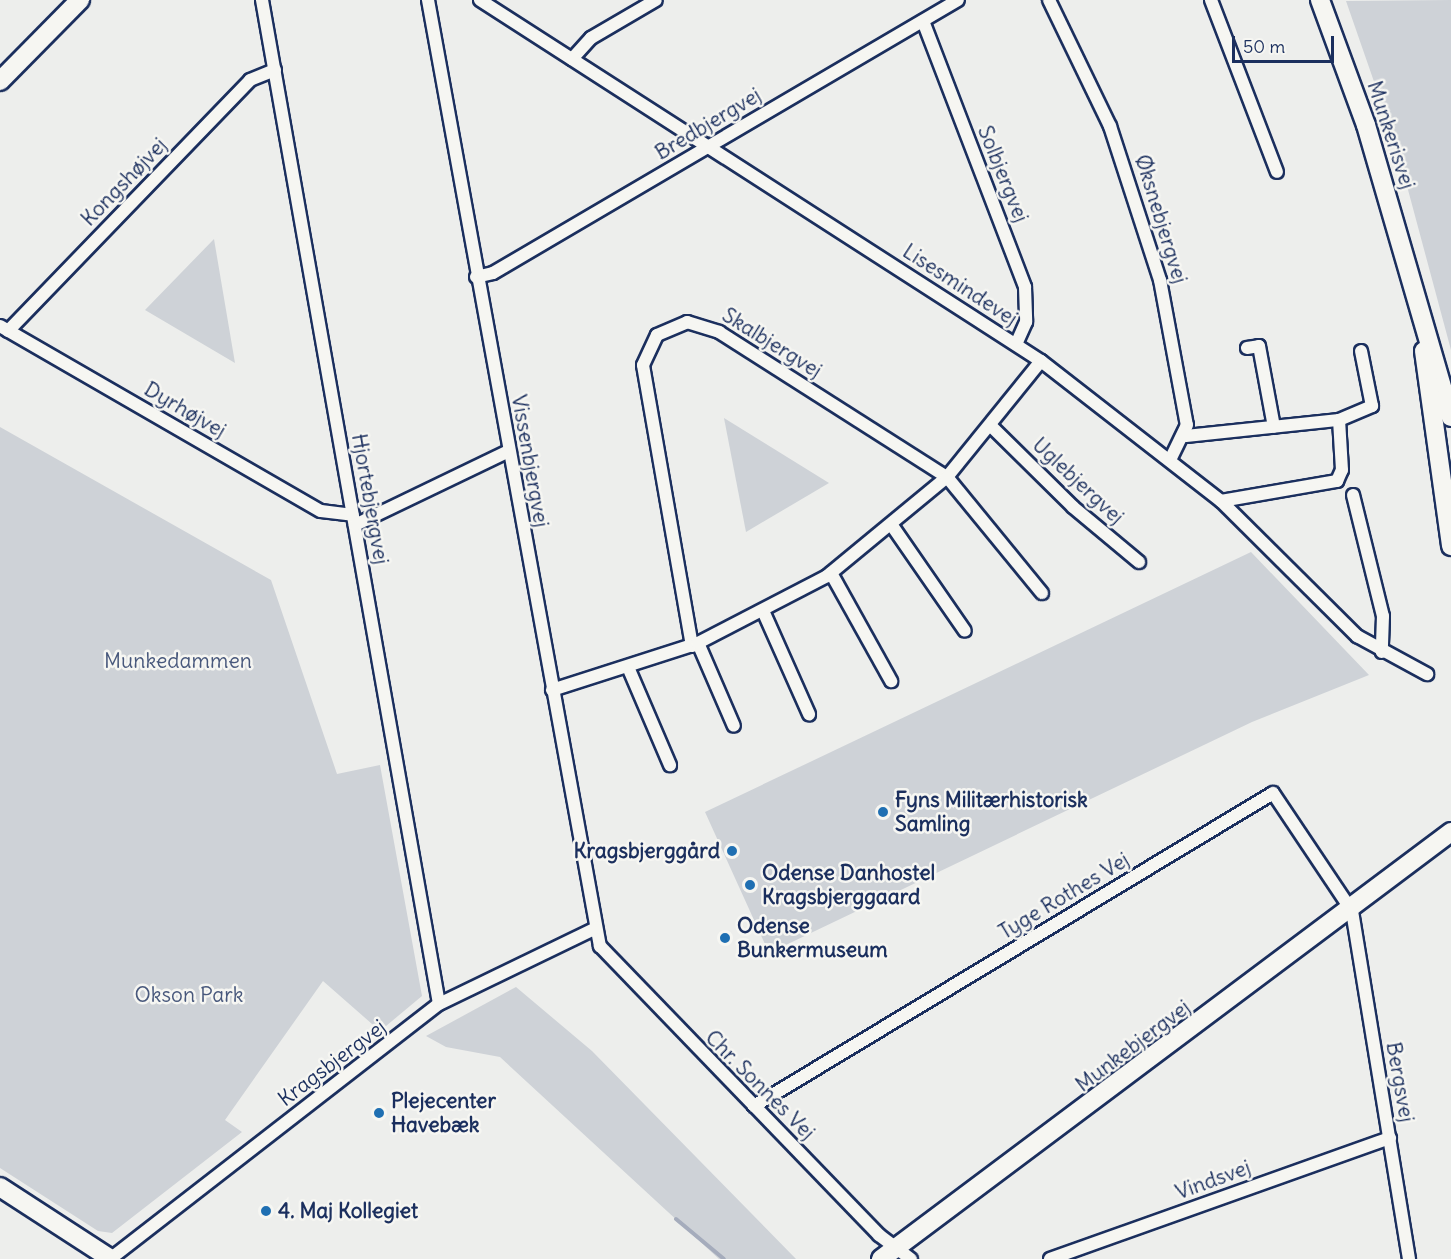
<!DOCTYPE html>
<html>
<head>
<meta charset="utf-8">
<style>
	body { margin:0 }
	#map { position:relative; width:1451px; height:1259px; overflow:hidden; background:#edeeec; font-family:Delius,sans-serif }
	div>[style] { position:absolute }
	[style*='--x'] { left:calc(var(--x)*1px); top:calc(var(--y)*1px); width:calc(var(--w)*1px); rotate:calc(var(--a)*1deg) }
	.green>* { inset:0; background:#ced2d7 }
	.stream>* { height:4px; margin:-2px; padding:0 2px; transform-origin:2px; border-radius:2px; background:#a5acbc }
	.roads { filter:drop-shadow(2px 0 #1b2f5e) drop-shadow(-2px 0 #1b2f5e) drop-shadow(0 2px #1b2f5e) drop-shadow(0 -2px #1b2f5e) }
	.street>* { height:12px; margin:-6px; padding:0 6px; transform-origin:6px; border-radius:6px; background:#f6f6f2 }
	.secondary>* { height:18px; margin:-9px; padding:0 9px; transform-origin:9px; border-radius:9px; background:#f6f6f2 }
	.dots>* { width:16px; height:16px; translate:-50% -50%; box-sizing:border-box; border:3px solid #f6f6f2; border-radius:50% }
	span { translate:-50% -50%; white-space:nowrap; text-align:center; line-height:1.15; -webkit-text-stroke:5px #f6f6f2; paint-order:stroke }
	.street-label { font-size:21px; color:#1b2f5e }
	.park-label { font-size:21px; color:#48587c }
	.poi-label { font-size:21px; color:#1b2f5e; font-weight:700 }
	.left { translate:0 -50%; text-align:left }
	.right { translate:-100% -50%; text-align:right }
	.scale { position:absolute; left:1232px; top:36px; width:102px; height:27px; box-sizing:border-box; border:3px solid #1b2f5e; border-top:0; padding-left:8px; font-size:18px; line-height:21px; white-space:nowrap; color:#1b2f5e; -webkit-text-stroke:4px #f6f6f2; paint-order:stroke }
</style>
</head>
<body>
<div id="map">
	<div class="green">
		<i style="clip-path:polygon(1451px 0,1451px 350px,1396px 145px,1346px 1px)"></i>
		<i style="clip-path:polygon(214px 239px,215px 245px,235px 363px,145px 310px)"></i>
		<i style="clip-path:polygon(724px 418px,829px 483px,746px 532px)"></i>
		<i style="clip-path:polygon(0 427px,271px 580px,337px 774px,380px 765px,422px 996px,380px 1031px,323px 981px,225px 1120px,242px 1132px,112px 1233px,98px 1231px,0 1168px)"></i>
		<i style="clip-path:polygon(1251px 552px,1369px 675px,1252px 722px,769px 953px,705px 812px)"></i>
		<i style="clip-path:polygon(516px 987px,592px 1051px,796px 1259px,719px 1259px,500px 1057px,446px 1047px,426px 1036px)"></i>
	</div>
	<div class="stream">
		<i style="--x:676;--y:1219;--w:62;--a:39.8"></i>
	</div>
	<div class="roads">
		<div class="street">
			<i style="--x:262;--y:0;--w:1019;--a:80"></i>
			<i style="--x:428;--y:0;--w:962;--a:79.7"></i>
			<i style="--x:600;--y:946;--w:402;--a:46"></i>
			<i style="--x:879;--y:1235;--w:40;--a:37"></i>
			<i style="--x:480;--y:0;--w:667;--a:32.76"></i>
			<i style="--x:1041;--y:361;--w:228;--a:37.9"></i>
			<i style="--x:1221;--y:501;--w:192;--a:44.8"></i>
			<i style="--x:1357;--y:636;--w:80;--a:28.5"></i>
			<i style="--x:1049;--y:0;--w:140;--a:64.2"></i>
			<i style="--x:1110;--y:126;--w:162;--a:72"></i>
			<i style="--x:1160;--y:280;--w:147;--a:79.5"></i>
			<i style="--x:1187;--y:425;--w:37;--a:116"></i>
			<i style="--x:1211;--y:0;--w:184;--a:69"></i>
			<i style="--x:923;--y:21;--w:285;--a:69"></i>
			<i style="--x:1025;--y:287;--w:35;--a:88"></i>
			<i style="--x:1026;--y:322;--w:24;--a:114"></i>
			<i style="--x:572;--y:59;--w:28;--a:-48"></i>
			<i style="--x:591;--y:38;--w:75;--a:-30.3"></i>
			<i style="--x:476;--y:277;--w:17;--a:-13"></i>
			<i style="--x:493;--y:273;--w:539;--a:-30.42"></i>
			<i style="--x:0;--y:326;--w:370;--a:30"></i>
			<i style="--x:321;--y:511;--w:32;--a:7"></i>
			<i style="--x:8;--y:331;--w:349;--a:-46"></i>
			<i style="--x:250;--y:80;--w:27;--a:-22"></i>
			<i style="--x:1247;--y:348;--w:12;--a:-9"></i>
			<i style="--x:1259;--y:346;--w:82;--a:79.5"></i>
			<i style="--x:992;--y:427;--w:114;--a:44.6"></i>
			<i style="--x:1073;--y:507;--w:86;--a:39.8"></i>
			<i style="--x:1186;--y:436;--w:154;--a:-6"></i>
			<i style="--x:1339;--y:420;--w:36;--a:-23"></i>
			<i style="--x:1372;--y:406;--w:56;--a:-101.3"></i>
			<i style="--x:1353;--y:495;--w:125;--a:76.1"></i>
			<i style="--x:1383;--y:616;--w:36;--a:92"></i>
			<i style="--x:1221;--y:501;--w:118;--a:-9.8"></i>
			<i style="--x:1337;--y:481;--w:12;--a:-66"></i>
			<i style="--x:1342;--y:470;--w:50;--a:-93.4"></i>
			<i style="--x:355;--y:525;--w:171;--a:-25.7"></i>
			<i style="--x:893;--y:527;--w:126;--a:55.3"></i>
			<i style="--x:831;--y:573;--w:124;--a:60.9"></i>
			<i style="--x:764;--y:613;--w:111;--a:66"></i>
			<i style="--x:698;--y:643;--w:90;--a:66.6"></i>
			<i style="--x:692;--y:646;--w:285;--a:-99.9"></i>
			<i style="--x:643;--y:365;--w:33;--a:-65"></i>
			<i style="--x:657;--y:335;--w:33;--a:-23"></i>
			<i style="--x:687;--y:322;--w:34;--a:17"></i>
			<i style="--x:719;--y:332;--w:270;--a:32.5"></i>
			<i style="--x:947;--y:477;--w:150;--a:50.7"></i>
			<i style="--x:628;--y:667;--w:107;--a:66.8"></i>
			<i style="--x:552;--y:690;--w:153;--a:-17.8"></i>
			<i style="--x:698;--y:643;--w:145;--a:-27.4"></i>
			<i style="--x:827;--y:576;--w:156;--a:-39.5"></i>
			<i style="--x:947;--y:477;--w:149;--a:-51"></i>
			<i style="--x:754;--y:1106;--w:606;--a:-31.09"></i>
			<i style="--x:1273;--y:793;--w:142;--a:56.2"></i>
			<i style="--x:1352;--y:911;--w:353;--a:80.7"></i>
			<i style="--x:110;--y:1259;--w:416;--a:-37.8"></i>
			<i style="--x:439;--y:1004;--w:174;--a:-25.8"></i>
			<i style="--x:1050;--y:1259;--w:361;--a:-19.6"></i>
		</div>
		<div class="secondary">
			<i style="--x:1320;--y:0;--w:133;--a:69.8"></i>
			<i style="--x:1366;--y:125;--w:304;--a:73.8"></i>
			<i style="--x:0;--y:81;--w:114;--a:-45.4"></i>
			<i style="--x:1424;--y:351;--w:197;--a:82.1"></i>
			<i style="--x:0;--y:1187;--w:132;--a:33"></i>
			<i style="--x:881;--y:1259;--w:712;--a:-36.84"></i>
		</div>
	</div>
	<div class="dots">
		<i style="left:883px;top:812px;background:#1f6fb2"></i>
		<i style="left:732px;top:851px;background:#1f6fb2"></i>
		<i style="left:750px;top:885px;background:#1f6fb2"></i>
		<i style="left:725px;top:938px;background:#1f6fb2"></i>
		<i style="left:379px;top:1113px;background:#1f6fb2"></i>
		<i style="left:266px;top:1211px;background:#1f6fb2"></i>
	</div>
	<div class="street-label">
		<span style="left:708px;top:124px;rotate:-31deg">Bredbjergvej</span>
		<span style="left:1391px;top:135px;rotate:72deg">Munkerisvej</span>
		<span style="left:1003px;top:174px;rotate:68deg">Solbjergvej</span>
		<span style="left:124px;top:182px;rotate:-46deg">Kongshøjvej</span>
		<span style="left:1161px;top:219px;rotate:73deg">Øksnebjergvej</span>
		<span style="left:960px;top:285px;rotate:33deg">Lisesmindevej</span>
		<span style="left:772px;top:343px;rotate:32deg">Skalbjergvej</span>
		<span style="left:185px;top:410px;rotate:30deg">Dyrhøjvej</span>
		<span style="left:530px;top:461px;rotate:80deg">Vissenbjergvej</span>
		<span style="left:1078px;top:481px;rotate:43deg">Uglebjergvej</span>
		<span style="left:370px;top:499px;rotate:80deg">Hjortebjergvej</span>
		<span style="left:1064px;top:896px;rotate:-31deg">Tyge Rothes Vej</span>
		<span style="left:1133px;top:1046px;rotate:-37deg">Munkebjergvej</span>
		<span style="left:332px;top:1063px;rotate:-37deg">Kragsbjergvej</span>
		<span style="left:1400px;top:1082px;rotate:80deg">Bergsvej</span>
		<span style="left:760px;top:1085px;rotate:45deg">Chr. Sonnes Vej</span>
		<span style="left:1213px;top:1180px;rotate:-20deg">Vindsvej</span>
	</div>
	<div class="park-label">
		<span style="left:178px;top:661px">Munkedammen</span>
		<span style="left:189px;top:995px">Okson Park</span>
	</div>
	<div class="poi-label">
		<span class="left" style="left:895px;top:812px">Fyns Militærhistorisk<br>Samling</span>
		<span class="right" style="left:720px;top:851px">Kragsbjerggård</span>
		<span class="left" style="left:762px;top:885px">Odense Danhostel<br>Kragsbjerggaard</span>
		<span class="left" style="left:737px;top:938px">Odense<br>Bunkermuseum</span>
		<span class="left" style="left:391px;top:1113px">Plejecenter<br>Havebæk</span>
		<span class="left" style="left:278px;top:1211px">4. Maj Kollegiet</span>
	</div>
	<div class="scale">50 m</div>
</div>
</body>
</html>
